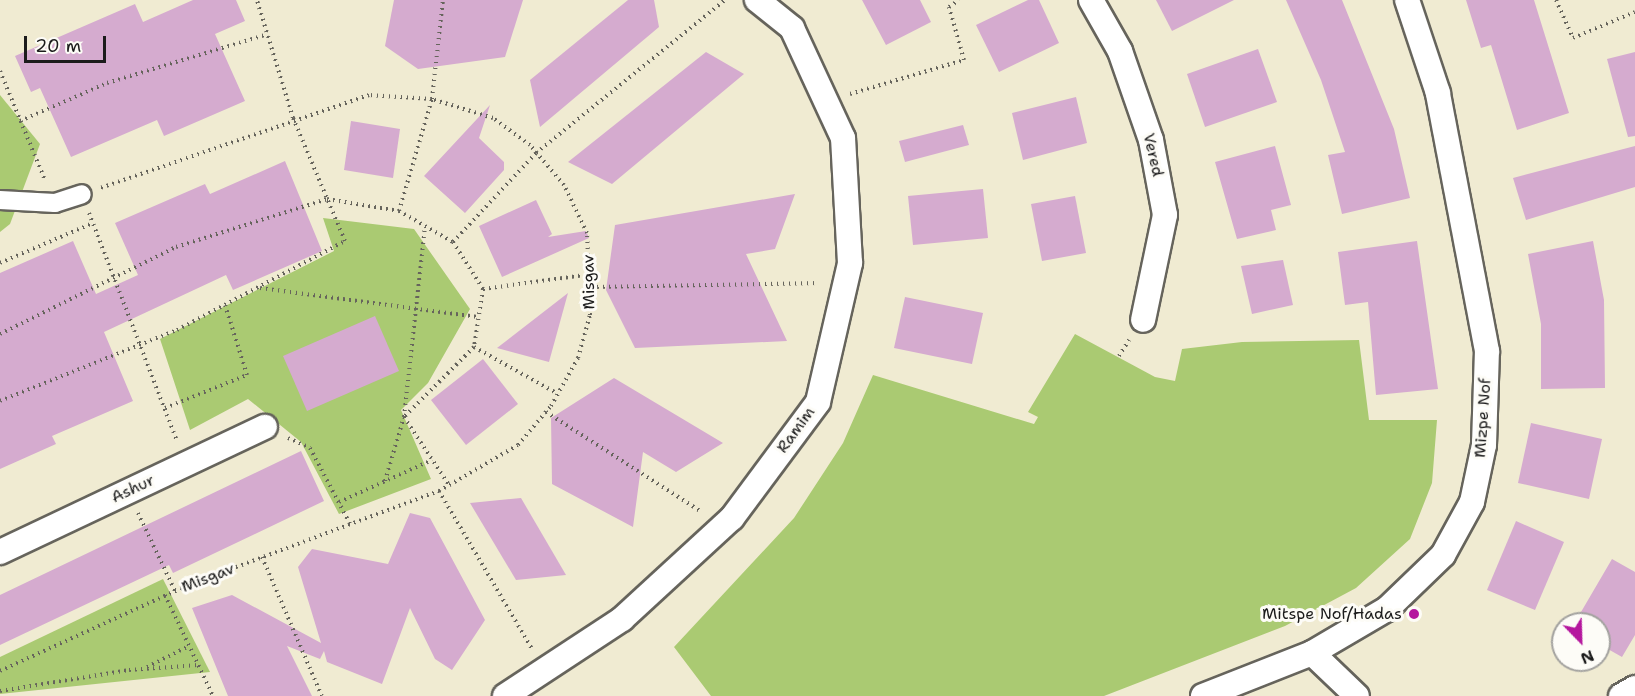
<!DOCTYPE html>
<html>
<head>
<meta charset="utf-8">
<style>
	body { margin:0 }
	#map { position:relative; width:1635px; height:696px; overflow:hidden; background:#f0ebd2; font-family:"Shantell Sans",sans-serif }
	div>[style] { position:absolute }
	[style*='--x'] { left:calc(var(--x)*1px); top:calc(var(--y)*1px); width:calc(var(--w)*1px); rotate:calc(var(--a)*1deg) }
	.green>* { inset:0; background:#aaca72 }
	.building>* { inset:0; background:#d5abcf }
	.path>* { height:4px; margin-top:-2px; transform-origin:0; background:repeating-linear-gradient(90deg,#66645c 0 1.5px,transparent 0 6px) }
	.roads { filter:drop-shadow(2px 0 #66645c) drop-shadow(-2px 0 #66645c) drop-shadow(0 2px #66645c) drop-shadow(0 -2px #66645c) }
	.pedestrian>* { height:18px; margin:-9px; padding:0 9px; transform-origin:9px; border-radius:9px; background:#fff }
	.minor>* { height:24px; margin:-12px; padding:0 12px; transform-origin:12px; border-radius:12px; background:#fff }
	.dots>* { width:16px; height:16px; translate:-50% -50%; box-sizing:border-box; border:3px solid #fdfcf7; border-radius:50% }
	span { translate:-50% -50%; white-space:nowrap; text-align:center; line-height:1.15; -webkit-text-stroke:6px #fdfcf7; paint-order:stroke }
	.street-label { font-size:16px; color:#1c1c1c }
	.poi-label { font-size:16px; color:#1c1c1c }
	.right { translate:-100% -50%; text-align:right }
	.north { position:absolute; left:1551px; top:612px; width:60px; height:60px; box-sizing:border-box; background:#fdfcf7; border:2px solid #a3a29f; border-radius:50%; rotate:157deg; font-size:16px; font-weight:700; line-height:24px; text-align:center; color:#1c1c1c }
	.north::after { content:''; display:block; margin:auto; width:21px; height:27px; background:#b5179e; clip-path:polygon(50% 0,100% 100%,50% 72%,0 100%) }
	.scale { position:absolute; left:24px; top:36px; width:82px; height:27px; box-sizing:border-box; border:3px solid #1c1c1c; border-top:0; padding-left:8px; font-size:18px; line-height:21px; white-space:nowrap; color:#1c1c1c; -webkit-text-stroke:4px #fdfcf7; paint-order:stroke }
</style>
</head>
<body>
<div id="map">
	<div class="green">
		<i style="clip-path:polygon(0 95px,40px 144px,10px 224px,0 232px)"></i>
		<i style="clip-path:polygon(323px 218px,414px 229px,470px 309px,428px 383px,401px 410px,431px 479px,339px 514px,301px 442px,248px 399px,190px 430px,160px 339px,334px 251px)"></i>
		<i style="clip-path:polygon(1075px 334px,1155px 377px,1175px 381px,1182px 349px,1242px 342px,1359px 340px,1369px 420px,1437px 420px,1432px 483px,1410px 539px,1356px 588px,1285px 626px,1104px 696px,711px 696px,674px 647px,794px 518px,843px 443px,873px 375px,1034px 424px,1038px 417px,1028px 412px)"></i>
		<i style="clip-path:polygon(163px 579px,210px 672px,0 694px,0 657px)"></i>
	</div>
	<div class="building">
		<i style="clip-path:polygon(193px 0,236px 0,245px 21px,215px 34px,245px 101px,164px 136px,157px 120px,71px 157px,40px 88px,31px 92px,15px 56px,135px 4px,143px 22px)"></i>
		<i style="clip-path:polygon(394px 0,523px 0,505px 57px,418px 69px,385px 46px)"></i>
		<i style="clip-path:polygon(628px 0,654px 0,659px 27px,540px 127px,530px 80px)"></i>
		<i style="clip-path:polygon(862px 0,920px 0,931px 22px,886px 45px)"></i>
		<i style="clip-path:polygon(1028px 0,1039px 0,1059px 43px,999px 72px,976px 25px)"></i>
		<i style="clip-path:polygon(1156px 0,1234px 0,1172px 31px)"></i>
		<i style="clip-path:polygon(1286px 0,1342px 0,1394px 129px,1410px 198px,1342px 214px,1328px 155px,1345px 152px,1321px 80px)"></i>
		<i style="clip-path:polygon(1466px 0,1534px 0,1569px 113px,1517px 130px,1491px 45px,1481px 48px)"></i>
		<i style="clip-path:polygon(1258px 49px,1277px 102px,1205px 127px,1187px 74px)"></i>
		<i style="clip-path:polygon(706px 52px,744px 74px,612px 184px,568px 162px)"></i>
		<i style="clip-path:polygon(1635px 52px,1635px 136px,1628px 137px,1607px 59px)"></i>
		<i style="clip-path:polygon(1076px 97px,1087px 143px,1023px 160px,1012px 113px)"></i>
		<i style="clip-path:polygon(490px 105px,479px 138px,504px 162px,504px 170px,465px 213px,424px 176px)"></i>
		<i style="clip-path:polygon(351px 121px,400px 129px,393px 178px,344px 170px)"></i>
		<i style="clip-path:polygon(963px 125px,969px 145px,905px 162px,899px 141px)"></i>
		<i style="clip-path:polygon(1275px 146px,1291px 205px,1271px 210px,1276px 230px,1237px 239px,1215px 162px)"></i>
		<i style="clip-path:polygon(1635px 146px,1635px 187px,1526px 220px,1513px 178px)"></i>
		<i style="clip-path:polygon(285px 161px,322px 251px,233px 290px,226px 275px,104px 332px,133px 401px,52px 436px,56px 444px,0 469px,0 273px,73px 241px,96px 294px,138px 275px,115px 223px,205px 184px,210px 194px)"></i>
		<i style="clip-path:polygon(983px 189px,988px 238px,913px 245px,908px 196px)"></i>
		<i style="clip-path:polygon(795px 194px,775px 249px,746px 254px,787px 341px,635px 348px,606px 290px,615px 225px)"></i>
		<i style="clip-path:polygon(1075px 196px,1086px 253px,1042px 261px,1031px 204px)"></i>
		<i style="clip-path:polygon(536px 200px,552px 234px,548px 237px,586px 231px,589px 238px,502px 277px,479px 226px)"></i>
		<i style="clip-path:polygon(1417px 241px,1438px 389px,1376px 395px,1368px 302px,1345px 305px,1338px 252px)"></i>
		<i style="clip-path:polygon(1593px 241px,1604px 300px,1605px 388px,1541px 389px,1541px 324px,1528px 254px)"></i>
		<i style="clip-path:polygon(1283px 260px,1293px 305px,1252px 314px,1241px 266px)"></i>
		<i style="clip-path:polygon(568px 293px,549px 362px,497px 348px)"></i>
		<i style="clip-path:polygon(905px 297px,983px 313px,972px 364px,894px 348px)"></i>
		<i style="clip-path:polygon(375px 316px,399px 371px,307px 411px,283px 356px)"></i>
		<i style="clip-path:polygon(483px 359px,518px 404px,466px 445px,431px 400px)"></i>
		<i style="clip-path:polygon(614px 378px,723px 443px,676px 472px,643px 452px,633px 527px,552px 484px,551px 418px)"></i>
		<i style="clip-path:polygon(1531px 423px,1602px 439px,1589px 499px,1518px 483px)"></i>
		<i style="clip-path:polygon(301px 451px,324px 501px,173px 573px,169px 565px,0 645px,0 595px)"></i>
		<i style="clip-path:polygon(521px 498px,566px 575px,516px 580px,470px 503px)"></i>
		<i style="clip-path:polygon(410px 513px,430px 518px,485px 620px,452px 670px,435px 659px,410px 608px,382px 684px,327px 662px,324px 651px,320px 659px,287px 646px,312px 696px,228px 696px,192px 608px,232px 595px,321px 643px,298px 567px,312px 549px,388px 564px)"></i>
		<i style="clip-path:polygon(1516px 521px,1564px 542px,1535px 610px,1487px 590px)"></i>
		<i style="clip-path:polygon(1612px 559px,1635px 572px,1635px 635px,1622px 657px,1599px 644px,1599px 624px,1574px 624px)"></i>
	</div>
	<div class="path">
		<i style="--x:1556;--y:0;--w:42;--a:65.9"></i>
		<i style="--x:1573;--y:38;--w:67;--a:-22.8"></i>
		<i style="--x:0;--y:71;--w:118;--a:67.6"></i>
		<i style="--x:850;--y:94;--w:119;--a:-16.6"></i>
		<i style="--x:964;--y:60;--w:55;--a:-105.8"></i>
		<i style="--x:949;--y:7;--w:12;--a:-35"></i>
		<i style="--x:20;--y:121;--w:95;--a:-23.6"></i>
		<i style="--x:107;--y:83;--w:168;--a:-16.9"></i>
		<i style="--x:399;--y:211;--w:117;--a:-73.6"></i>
		<i style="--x:432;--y:99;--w:100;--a:-83.7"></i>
		<i style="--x:89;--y:213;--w:244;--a:68.9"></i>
		<i style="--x:453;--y:242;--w:122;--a:-47"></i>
		<i style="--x:536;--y:153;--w:243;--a:-39"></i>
		<i style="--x:0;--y:263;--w:101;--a:-23.3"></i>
		<i style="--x:591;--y:287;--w:228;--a:-1"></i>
		<i style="--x:260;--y:288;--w:220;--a:7.6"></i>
		<i style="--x:483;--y:289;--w:110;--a:-7.8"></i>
		<i style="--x:0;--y:334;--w:196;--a:-26.3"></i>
		<i style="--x:176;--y:247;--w:158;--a:-17.6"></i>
		<i style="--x:327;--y:199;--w:73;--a:9.5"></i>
		<i style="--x:399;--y:211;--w:62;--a:29.9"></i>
		<i style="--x:453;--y:242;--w:56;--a:57.4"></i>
		<i style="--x:483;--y:289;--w:59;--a:98.8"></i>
		<i style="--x:474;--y:347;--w:99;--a:135"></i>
		<i style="--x:404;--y:417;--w:82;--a:56.5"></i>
		<i style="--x:474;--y:347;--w:96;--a:29.2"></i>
		<i style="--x:1119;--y:356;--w:19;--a:-58"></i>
		<i style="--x:0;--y:401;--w:191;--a:-21.9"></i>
		<i style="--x:177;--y:330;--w:190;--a:-27.9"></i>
		<i style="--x:345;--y:241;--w:134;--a:-112.9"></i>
		<i style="--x:293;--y:118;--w:123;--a:-107"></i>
		<i style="--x:165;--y:408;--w:88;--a:-21.9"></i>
		<i style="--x:247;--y:375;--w:73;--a:-107.4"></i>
		<i style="--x:546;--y:412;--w:185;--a:32.7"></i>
		<i style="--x:288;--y:438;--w:24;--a:24"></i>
		<i style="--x:310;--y:448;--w:86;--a:62.2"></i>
		<i style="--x:385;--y:481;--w:67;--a:-73.5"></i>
		<i style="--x:404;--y:417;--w:192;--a:-83.7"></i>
		<i style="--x:439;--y:491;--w:183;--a:59.5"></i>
		<i style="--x:339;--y:502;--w:102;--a:-24.3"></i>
		<i style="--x:138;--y:513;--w:86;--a:64.6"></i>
		<i style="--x:262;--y:557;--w:151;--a:66.7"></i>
		<i style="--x:165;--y:595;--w:112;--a:64.6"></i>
		<i style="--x:147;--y:667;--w:47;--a:-26.6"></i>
		<i style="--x:0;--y:671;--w:210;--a:-24.5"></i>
		<i style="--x:191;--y:584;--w:265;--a:-20.6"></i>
		<i style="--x:439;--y:491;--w:91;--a:-30.2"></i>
		<i style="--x:518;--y:445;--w:51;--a:-49.8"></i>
		<i style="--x:551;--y:406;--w:55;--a:-60.6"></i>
		<i style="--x:578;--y:358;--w:45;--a:-74.4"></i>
		<i style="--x:590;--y:315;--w:82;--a:-92.1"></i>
		<i style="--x:587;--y:233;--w:53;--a:-115.6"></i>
		<i style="--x:564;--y:185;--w:52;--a:-130.4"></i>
		<i style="--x:530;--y:145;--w:46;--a:-143.9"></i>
		<i style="--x:493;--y:118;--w:64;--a:-162.7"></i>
		<i style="--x:432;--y:99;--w:63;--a:-176.4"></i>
		<i style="--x:369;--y:95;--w:284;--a:160.9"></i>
		<i style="--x:0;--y:691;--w:131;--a:-9.2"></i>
		<i style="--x:129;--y:670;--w:69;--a:-4.1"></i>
	</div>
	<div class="roads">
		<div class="pedestrian">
			<i style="--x:0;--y:200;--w:55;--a:3.1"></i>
			<i style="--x:55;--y:203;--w:28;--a:-18"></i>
		</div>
		<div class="minor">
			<i style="--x:1091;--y:0;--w:59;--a:60.4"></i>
			<i style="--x:1120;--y:51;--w:94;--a:70.8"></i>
			<i style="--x:1151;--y:140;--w:76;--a:79.4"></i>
			<i style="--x:1165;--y:215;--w:107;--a:101.8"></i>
			<i style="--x:0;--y:552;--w:293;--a:-25.3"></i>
			<i style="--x:1312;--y:653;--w:62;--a:43.7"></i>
			<i style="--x:505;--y:696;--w:140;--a:-33.3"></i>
			<i style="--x:622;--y:619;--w:149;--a:-42.6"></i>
			<i style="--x:732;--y:518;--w:144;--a:-53.4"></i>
			<i style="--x:818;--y:402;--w:143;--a:-77"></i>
			<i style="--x:850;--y:263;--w:125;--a:-93.2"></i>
			<i style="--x:843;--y:138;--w:121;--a:-114.9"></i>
			<i style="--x:792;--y:28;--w:45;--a:-141.3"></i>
			<i style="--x:1203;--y:696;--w:117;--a:-21.5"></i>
			<i style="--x:1312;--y:653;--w:87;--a:-30.4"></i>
			<i style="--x:1387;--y:609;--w:78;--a:-44"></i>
			<i style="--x:1443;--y:555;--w:60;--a:-61.3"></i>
			<i style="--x:1472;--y:502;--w:58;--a:-78.1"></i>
			<i style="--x:1484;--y:445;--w:94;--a:-88.2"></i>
			<i style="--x:1487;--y:351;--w:263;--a:-100.8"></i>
			<i style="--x:1438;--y:93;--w:98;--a:-108.4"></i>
			<i style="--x:1621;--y:696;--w:16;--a:-30"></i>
		</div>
	</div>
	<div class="dots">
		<i style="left:1414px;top:614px;background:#b5179e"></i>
	</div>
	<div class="street-label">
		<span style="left:1153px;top:155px;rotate:77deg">Vered</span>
		<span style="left:589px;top:282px;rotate:-91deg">Misgav</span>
		<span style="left:1483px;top:418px;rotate:-86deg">Mizpe Nof</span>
		<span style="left:796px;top:430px;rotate:-54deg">Ramim</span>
		<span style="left:133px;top:489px;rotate:-25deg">Ashur</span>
		<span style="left:208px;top:578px;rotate:-21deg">Misgav</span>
	</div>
	<div class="poi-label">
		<span class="right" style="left:1402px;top:614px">Mitspe Nof/Hadas</span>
	</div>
	<div class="north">N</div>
	<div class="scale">20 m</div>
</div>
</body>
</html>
